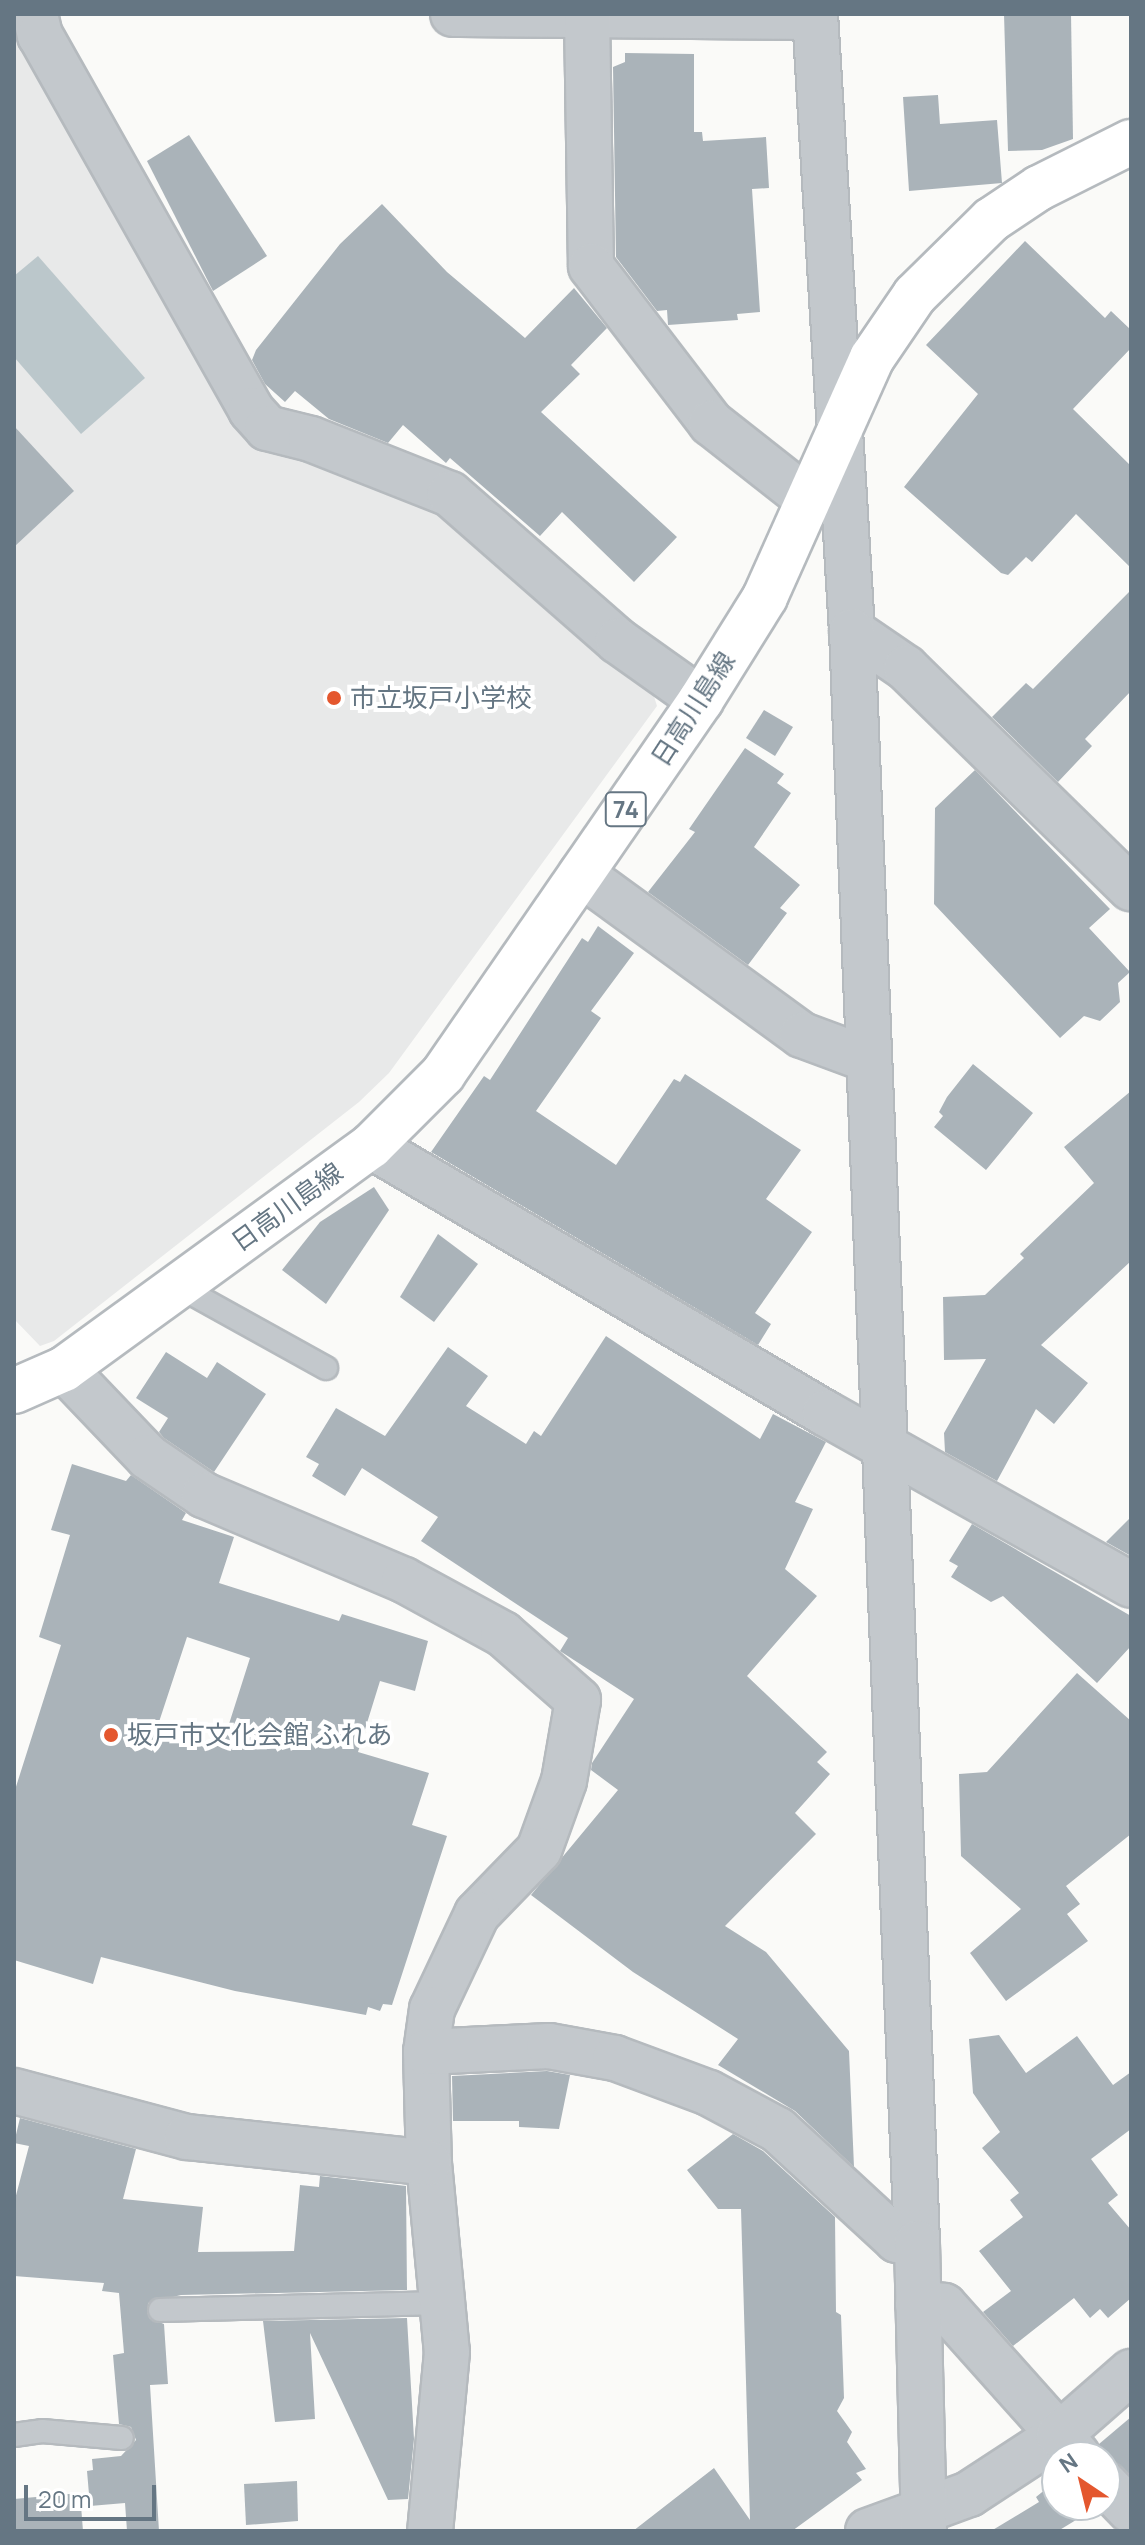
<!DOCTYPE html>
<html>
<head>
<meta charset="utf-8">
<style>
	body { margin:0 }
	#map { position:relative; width:1145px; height:2545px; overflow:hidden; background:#fafaf8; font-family:Manrope,"Noto Sans JP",sans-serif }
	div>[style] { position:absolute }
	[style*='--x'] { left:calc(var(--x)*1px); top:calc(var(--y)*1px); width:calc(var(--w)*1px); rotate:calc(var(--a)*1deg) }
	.built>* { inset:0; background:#e8e9e9 }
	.water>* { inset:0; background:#bbc7cb }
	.building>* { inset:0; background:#aab3b9 }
	.roads { filter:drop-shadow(2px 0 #b5babe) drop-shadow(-2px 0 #b5babe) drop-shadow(0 2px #b5babe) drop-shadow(0 -2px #b5babe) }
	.service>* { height:22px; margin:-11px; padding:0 11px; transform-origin:11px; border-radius:11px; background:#c3c8cc }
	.minor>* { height:44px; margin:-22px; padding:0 22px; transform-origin:22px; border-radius:22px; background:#c3c8cc }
	.tertiary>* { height:44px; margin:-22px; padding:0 22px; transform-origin:22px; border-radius:22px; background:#c3c8cc }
	.primary>* { height:44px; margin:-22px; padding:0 22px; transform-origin:22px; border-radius:22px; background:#fff }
	.dots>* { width:22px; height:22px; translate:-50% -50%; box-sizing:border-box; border:4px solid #fff; border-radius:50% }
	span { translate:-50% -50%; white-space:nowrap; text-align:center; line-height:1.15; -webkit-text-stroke:8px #fff; paint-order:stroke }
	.shield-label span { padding:2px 6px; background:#fff; border:2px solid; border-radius:6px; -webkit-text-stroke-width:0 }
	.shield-label { font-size:24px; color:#657683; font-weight:700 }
	.poi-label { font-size:26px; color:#657683 }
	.left { translate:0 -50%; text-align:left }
	.street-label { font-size:26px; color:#657683 }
	.frame { position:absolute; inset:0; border:16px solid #657683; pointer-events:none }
	.north { position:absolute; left:1041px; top:2441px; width:80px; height:80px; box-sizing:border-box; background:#fff; border:2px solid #c1c8cd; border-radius:50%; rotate:325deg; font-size:22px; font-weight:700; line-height:32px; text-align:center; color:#657683 }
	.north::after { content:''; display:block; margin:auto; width:28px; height:36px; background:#e4572e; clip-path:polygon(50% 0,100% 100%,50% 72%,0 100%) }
	.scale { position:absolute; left:24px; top:2485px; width:132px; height:36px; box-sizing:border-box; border:4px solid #657683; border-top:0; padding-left:10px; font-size:24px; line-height:28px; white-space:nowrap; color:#657683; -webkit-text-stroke:6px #fff; paint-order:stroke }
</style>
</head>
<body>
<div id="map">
	<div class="built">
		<i style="clip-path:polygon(14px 39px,80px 139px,246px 423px,434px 502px,652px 690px,657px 706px,389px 1073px,359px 1102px,54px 1341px,40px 1346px,14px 1319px)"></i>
	</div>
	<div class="water">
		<i style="clip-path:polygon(38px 256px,145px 378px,81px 434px,14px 357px,14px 276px)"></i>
	</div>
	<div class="building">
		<i style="clip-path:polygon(1004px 14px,1071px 14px,1073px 139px,1042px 150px,1008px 151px)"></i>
		<i style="clip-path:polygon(625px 53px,694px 54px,694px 132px,702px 132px,703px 141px,766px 137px,769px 188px,752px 189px,760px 312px,737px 314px,738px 320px,668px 325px,667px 310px,657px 311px,616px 257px,613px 67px,625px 62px)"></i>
		<i style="clip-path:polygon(938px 95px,940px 124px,997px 120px,1002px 183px,909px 191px,903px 97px)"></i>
		<i style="clip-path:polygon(189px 135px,267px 256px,213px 291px,147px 161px)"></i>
		<i style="clip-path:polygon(382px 204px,447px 272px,525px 338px,574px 288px,607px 328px,571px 365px,580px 374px,541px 412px,677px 537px,634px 582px,562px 512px,540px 536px,450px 458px,446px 463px,403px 425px,388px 443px,329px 419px,295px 391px,285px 402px,265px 384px,252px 360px,256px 350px,340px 244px)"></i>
		<i style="clip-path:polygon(1025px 241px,1105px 318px,1111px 311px,1131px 330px,1131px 348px,1073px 409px,1131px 466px,1131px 568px,1076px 514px,1032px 562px,1026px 557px,1008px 575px,1001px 573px,904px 487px,978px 394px,926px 345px)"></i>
		<i style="clip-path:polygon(14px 426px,74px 491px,14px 547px)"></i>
		<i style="clip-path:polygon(1131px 590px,1131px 691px,1085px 739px,1092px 746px,1058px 782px,992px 717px,1026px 683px,1033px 689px)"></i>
		<i style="clip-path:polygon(764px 710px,793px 727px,775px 756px,746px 738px)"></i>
		<i style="clip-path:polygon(745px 748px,784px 774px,777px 783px,791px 793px,754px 847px,800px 885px,780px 908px,787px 913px,748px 965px,648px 892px,695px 832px,689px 829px)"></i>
		<i style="clip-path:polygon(975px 770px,1110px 909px,1089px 928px,1130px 972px,1118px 983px,1120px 1002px,1100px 1021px,1084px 1016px,1060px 1038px,934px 904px,935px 808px)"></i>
		<i style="clip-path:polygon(598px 926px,634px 953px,591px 1011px,601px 1018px,536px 1111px,616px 1165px,674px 1079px,680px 1082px,685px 1074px,801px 1150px,766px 1199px,812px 1232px,755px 1313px,771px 1324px,758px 1345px,431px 1152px,484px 1076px,490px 1080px,582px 938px,588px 942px)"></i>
		<i style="clip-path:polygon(973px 1064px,1033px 1113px,986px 1170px,934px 1127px,943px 1116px,939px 1112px,947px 1097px)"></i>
		<i style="clip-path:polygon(1131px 1091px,1131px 1261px,1041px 1345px,1088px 1383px,1054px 1424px,1036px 1409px,997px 1481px,945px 1452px,944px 1433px,986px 1359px,944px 1360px,943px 1297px,985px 1295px,1024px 1258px,1020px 1254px,1094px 1183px,1064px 1147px)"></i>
		<i style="clip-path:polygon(374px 1187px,389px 1210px,326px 1304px,282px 1270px,320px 1222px)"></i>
		<i style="clip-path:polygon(438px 1234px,478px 1264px,434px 1322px,400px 1297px)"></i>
		<i style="clip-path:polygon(606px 1336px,760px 1439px,773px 1414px,826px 1442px,795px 1502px,813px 1509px,785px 1569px,817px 1596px,747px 1676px,827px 1752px,817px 1762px,830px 1774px,795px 1813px,816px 1834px,725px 1926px,766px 1952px,849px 2051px,854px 2167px,795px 2111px,718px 2065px,738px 2039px,633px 1972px,531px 1895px,618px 1790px,591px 1770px,592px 1763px,634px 1699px,560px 1651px,568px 1638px,421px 1541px,438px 1517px,362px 1468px,345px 1496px,312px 1476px,319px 1464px,306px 1457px,336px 1408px,385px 1436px,448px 1347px,488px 1376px,466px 1406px,526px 1444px,534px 1431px,541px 1436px)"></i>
		<i style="clip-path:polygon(166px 1352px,207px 1378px,217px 1362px,266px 1394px,214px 1472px,164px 1438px,159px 1432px,168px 1418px,136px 1398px)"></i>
		<i style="clip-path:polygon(evenodd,72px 1464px,126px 1481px,131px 1475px,186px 1513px,182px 1520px,234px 1537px,219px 1583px,339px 1621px,342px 1614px,428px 1641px,415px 1691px,380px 1681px,358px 1752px,429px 1773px,412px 1825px,447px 1836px,392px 2005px,383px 2004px,380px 2011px,368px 2007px,366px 2015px,235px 1991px,101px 1957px,93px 1984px,14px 1960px,14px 1793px,61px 1645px,39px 1637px,70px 1535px,51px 1530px,72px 1464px,187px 1637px,250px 1658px,222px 1746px,158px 1725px,187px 1637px)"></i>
		<i style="clip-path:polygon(1131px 1517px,1131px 1556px,1106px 1542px)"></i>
		<i style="clip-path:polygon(972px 1524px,1131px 1616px,1131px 1646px,1097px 1683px,1003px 1596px,991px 1602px,951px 1577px,958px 1566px,949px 1561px)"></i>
		<i style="clip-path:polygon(1077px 1673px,1131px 1721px,1131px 1834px,1066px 1886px,1080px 1904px,1067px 1914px,1088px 1941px,1006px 2001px,970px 1953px,1021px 1909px,961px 1856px,959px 1774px,987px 1772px)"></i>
		<i style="clip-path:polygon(999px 2035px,1026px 2073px,1077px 2036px,1113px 2085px,1131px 2072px,1131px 2129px,1091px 2159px,1118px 2195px,1108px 2203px,1131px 2230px,1131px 2298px,1108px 2318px,1100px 2309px,1090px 2318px,1074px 2298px,1013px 2346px,983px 2312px,1011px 2291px,979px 2251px,1023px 2217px,1010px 2200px,1019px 2193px,982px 2148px,1000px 2132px,973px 2093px,969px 2039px)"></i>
		<i style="clip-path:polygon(547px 2071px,570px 2075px,559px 2129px,519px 2127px,519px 2121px,453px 2121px,452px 2076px)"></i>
		<i style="clip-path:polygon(20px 2118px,136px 2149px,123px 2199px,203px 2207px,198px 2252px,294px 2251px,300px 2185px,319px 2187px,320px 2176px,406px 2186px,407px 2290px,181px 2295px,148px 2303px,149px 2318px,164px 2324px,168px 2384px,150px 2385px,159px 2531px,127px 2531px,125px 2503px,90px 2506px,87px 2471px,93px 2470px,92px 2459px,121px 2456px,136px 2440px,131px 2427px,119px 2424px,113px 2355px,124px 2353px,119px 2293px,102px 2291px,104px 2283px,14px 2276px,14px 2203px,29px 2146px,14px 2143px)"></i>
		<i style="clip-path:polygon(733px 2134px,763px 2151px,835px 2217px,836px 2312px,841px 2315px,844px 2398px,837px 2411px,852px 2432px,847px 2442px,866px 2469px,856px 2473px,862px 2480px,792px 2531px,633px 2531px,714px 2468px,750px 2520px,741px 2209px,718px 2209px,687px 2170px)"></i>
		<i style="clip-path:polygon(407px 2318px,414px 2439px,408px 2499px,388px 2500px,310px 2333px,315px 2419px,275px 2422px,263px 2321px)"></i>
		<i style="clip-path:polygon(1131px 2417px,1131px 2475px,1101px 2457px,1099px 2444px)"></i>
		<i style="clip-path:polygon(1057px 2480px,1057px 2505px,1094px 2509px,1058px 2531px,991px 2531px,1039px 2502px,1036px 2497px)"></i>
		<i style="clip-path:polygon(297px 2481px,298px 2521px,246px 2525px,244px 2484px)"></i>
		<i style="clip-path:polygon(80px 2493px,83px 2531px,14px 2531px,14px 2499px)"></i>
	</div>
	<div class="roads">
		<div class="service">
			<i style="--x:180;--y:1287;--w:167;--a:29"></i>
			<i style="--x:160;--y:2310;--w:281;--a:-1.4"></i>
			<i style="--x:14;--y:2435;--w:28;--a:-8"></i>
			<i style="--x:42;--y:2431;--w:80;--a:5"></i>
		</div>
		<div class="minor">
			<i style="--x:35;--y:14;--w:22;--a:77"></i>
			<i style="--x:40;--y:35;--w:430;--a:60.6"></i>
			<i style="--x:251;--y:410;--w:24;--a:48"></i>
			<i style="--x:267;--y:428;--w:45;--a:14"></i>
			<i style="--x:311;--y:439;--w:149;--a:21.6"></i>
			<i style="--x:450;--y:494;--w:223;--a:41.2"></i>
			<i style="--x:618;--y:641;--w:102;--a:35.4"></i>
			<i style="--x:453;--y:14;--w:362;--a:0.5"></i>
			<i style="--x:587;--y:15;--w:251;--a:89.1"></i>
			<i style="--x:591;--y:266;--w:198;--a:52.6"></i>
			<i style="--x:711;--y:423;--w:126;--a:38.2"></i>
			<i style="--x:852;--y:631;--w:65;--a:34.4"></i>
			<i style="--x:906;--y:668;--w:315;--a:44.4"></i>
			<i style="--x:581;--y:874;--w:273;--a:36.1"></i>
			<i style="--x:802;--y:1035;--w:69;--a:20.3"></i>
			<i style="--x:371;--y:1146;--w:527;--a:30.46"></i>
			<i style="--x:825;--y:1413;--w:351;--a:29.3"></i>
			<i style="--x:64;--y:1369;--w:122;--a:46.3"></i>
			<i style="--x:148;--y:1457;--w:68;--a:34.2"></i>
			<i style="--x:204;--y:1495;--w:217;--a:23"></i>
			<i style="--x:404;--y:1580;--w:113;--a:28.6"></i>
			<i style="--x:503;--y:1634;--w:100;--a:41.3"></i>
			<i style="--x:578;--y:1700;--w:82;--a:99.8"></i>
			<i style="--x:564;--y:1781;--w:73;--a:109.9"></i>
			<i style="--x:539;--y:1850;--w:89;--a:134.1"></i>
			<i style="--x:477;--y:1914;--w:105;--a:115.3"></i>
			<i style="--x:432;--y:2009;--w:43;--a:97.9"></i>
			<i style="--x:426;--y:2052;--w:111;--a:88.5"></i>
			<i style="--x:429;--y:2163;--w:190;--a:84.6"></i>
			<i style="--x:447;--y:2352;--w:180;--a:95.4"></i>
			<i style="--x:426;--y:2052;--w:123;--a:-2.8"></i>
			<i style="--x:549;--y:2046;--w:67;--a:10.3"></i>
			<i style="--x:615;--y:2058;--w:100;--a:20.4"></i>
			<i style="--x:709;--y:2093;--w:78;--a:28.2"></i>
			<i style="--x:778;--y:2130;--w:162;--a:42.7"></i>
			<i style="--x:897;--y:2240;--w:20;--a:9"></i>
			<i style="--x:14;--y:2091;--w:179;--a:14.9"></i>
			<i style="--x:187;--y:2137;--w:243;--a:6.1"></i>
			<i style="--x:918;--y:2304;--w:26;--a:4"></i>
			<i style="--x:944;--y:2306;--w:200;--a:48.2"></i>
			<i style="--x:1105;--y:2484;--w:37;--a:46"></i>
			<i style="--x:868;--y:2531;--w:108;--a:-20.1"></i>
			<i style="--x:969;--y:2494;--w:108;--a:-33.2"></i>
			<i style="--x:1059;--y:2435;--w:96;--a:-41.2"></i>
		</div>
		<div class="tertiary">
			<i style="--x:815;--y:14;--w:618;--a:86.57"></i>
			<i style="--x:852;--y:631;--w:1613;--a:87.69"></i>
			<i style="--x:917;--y:2243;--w:288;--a:88.6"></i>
		</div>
		<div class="primary">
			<i style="--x:14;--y:1391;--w:55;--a:-23.7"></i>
			<i style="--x:64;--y:1369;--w:379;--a:-36"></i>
			<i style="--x:371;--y:1146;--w:102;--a:-45"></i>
			<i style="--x:443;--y:1074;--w:454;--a:-55.4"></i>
			<i style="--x:701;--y:700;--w:121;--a:-58.1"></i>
			<i style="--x:765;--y:597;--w:262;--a:-65.9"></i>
			<i style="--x:872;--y:358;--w:76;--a:-55.7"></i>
			<i style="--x:915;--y:295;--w:107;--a:-44.6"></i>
			<i style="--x:991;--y:220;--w:58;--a:-33.7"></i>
			<i style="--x:1039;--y:188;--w:103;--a:-26.6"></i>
		</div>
	</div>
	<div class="dots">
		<i style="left:334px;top:698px;background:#e4572e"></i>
		<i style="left:111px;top:1735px;background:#e4572e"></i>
	</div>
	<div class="shield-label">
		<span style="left:626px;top:809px">74</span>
	</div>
	<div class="poi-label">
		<span class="left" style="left:350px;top:698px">市立坂戸小学校</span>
		<span class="left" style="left:127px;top:1735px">坂戸市文化会館 ふれあ</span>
	</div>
	<div class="street-label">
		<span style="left:693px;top:709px;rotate:-57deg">日高川島線</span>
		<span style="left:287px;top:1207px;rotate:-36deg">日高川島線</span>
	</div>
	<div class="frame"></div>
	<div class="north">N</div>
	<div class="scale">20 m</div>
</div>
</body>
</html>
